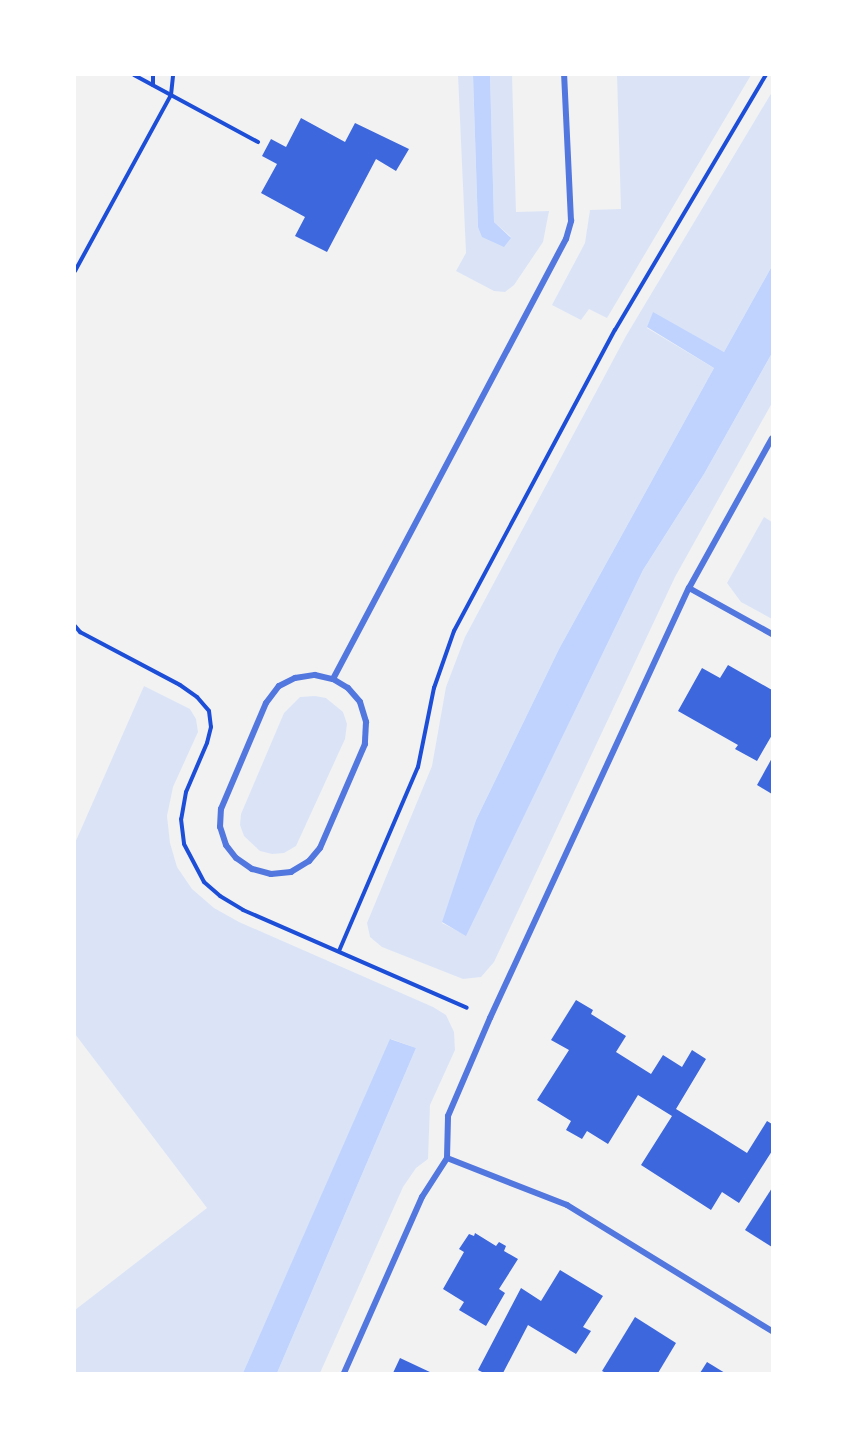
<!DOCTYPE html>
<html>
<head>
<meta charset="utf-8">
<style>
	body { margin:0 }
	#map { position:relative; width:847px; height:1448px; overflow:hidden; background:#f2f2f2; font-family:Commissioner,sans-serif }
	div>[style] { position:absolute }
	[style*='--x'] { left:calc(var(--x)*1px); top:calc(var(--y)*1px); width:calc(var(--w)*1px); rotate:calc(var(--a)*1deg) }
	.green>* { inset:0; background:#dbe4f7 }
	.water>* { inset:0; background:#bfd3fe }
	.building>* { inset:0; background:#3d67dc }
	.path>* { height:4px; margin:-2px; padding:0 2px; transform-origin:2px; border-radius:2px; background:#1d4ed8 }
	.minor>* { height:6px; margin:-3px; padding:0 3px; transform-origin:3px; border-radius:3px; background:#5277de }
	span { translate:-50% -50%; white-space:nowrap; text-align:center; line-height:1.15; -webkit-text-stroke:6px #fff; paint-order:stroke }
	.frame { position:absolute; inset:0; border:76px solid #fff; pointer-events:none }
</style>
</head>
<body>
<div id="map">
	<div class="green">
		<i style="clip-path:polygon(458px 75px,473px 75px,478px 227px,511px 237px,494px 222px,490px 75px,512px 75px,516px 212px,549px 211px,543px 242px,514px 285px,505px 292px,494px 291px,456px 271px,466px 253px)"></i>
		<i style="clip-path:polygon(617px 75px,751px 75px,607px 318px,589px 309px,581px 320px,552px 305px,585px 243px,590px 210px,621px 209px)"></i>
		<i style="clip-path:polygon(772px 92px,772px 266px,724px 352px,653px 313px,647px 328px,714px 368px,559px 649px,476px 820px,442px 923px,466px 935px,643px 570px,704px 474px,772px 353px,772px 403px,675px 577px,494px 962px,481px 977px,463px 979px,382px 947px,370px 937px,367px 923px,432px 766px,446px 687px,465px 637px,626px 336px)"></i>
		<i style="clip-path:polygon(764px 517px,772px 522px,772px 619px,741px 602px,727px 583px)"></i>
		<i style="clip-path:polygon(144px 686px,190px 709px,196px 719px,198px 732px,173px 787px,167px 816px,170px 843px,177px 867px,192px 889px,214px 908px,239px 922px,433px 1007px,446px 1015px,454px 1032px,455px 1050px,430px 1105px,428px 1159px,416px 1168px,403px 1187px,320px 1373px,277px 1373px,416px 1048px,391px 1039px,243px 1373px,75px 1373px,75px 1310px,207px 1208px,75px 1034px,75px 843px)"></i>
		<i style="clip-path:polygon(315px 696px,326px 698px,343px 712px,347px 724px,345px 739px,296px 846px,284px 853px,272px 854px,260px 851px,244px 836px,240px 825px,241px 814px,284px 713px,300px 697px)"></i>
	</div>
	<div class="water">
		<i style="clip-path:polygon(473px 75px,490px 75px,494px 222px,511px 238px,504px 247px,482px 237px,478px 227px)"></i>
		<i style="clip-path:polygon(772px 266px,772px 353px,704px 474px,643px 570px,466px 936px,442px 922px,476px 820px,559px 649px,714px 368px,647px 327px,653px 312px,724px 352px)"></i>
		<i style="clip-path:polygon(390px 1039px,416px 1048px,277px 1373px,243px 1373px)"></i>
	</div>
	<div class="building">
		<i style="clip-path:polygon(301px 118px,345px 142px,355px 123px,409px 149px,396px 171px,376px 159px,327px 252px,295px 236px,305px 217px,261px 193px,277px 164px,262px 156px,271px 139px,286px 147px)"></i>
		<i style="clip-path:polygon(728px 665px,772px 690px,772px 735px,757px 761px,735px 749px,738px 745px,678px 711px,702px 668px,720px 678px)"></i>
		<i style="clip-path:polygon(772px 758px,772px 794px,757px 785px)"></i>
		<i style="clip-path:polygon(576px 1000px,593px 1010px,591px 1014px,626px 1036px,616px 1052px,651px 1074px,663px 1055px,682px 1067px,692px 1050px,706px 1059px,676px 1109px,712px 1131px,747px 1153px,767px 1121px,772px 1124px,772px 1151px,739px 1203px,722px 1192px,711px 1210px,641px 1165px,672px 1116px,638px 1095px,608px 1144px,587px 1131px,582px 1139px,566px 1130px,571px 1121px,537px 1100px,569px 1050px,551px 1040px)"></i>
		<i style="clip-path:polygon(772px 1188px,772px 1247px,745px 1230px)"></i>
		<i style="clip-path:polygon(475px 1233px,496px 1246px,499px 1242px,506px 1246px,504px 1251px,518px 1259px,499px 1289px,505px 1293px,486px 1326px,459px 1310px,464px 1302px,443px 1289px,464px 1252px,459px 1249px,469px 1234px,474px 1236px)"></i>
		<i style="clip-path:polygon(560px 1270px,603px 1296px,583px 1327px,591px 1331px,576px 1354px,528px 1325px,503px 1373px,484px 1373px,478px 1370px,521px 1288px,541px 1301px)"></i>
		<i style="clip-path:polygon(635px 1317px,676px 1343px,658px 1373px,606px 1373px,602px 1371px)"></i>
		<i style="clip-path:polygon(400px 1358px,432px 1373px,393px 1373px)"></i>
		<i style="clip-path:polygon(707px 1362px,725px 1373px,700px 1373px)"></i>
	</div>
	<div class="path">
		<i style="--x:134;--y:75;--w:141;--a:28.4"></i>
		<i style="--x:153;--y:85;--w:10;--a:-90"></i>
		<i style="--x:75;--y:271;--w:200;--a:-61.4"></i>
		<i style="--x:171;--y:95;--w:20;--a:-84"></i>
		<i style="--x:75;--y:626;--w:8;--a:50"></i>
		<i style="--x:80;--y:632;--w:113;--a:27.9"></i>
		<i style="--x:180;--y:685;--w:21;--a:35"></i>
		<i style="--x:197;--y:697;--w:18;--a:49"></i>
		<i style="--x:209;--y:711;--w:16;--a:83"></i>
		<i style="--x:211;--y:727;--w:16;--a:104"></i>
		<i style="--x:207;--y:743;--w:53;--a:113.2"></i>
		<i style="--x:186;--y:792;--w:27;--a:100"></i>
		<i style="--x:181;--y:819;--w:25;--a:83"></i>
		<i style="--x:184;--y:844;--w:43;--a:62.2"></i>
		<i style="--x:204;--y:882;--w:21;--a:41"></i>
		<i style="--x:220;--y:896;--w:27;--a:31"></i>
		<i style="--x:243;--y:910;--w:244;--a:23.6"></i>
		<i style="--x:339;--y:951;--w:200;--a:-66.8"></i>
		<i style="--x:418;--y:767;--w:81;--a:-78.6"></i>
		<i style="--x:434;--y:688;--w:60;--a:-70.7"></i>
		<i style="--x:454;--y:631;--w:341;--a:-61.9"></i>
		<i style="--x:615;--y:330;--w:296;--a:-59.4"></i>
	</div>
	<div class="minor">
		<i style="--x:689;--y:588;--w:95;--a:29"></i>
		<i style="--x:315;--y:675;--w:18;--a:13"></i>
		<i style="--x:333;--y:679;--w:17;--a:31"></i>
		<i style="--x:348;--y:688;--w:18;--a:49"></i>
		<i style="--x:360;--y:702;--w:21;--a:73"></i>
		<i style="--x:366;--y:722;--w:22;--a:93"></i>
		<i style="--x:365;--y:744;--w:113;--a:113.4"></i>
		<i style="--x:320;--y:848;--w:17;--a:130"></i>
		<i style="--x:309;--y:861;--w:21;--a:149"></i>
		<i style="--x:291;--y:872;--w:20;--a:174"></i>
		<i style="--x:271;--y:874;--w:20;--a:-165"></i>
		<i style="--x:252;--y:869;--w:19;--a:-145"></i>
		<i style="--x:236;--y:858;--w:16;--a:-128"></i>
		<i style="--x:226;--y:845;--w:19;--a:-108"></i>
		<i style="--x:220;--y:827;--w:18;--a:-87"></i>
		<i style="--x:221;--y:809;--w:115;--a:-67"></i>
		<i style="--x:266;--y:703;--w:21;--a:-53"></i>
		<i style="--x:279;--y:686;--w:18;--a:-27"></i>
		<i style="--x:295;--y:678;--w:20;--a:-9"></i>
		<i style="--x:333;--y:679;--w:498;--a:-62.1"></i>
		<i style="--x:566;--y:239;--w:19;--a:-74"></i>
		<i style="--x:571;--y:221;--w:146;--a:-92.7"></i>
		<i style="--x:447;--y:1158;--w:42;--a:-88.6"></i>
		<i style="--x:448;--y:1116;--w:107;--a:-66.8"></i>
		<i style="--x:490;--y:1018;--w:474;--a:-65.2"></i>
		<i style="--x:689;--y:588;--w:171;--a:-61"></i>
		<i style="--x:447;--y:1158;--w:129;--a:21.4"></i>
		<i style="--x:567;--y:1205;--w:241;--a:31.6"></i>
		<i style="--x:344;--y:1373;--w:193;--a:-66.1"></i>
		<i style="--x:422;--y:1197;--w:46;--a:-57.3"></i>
	</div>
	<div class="frame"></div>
</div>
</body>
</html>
